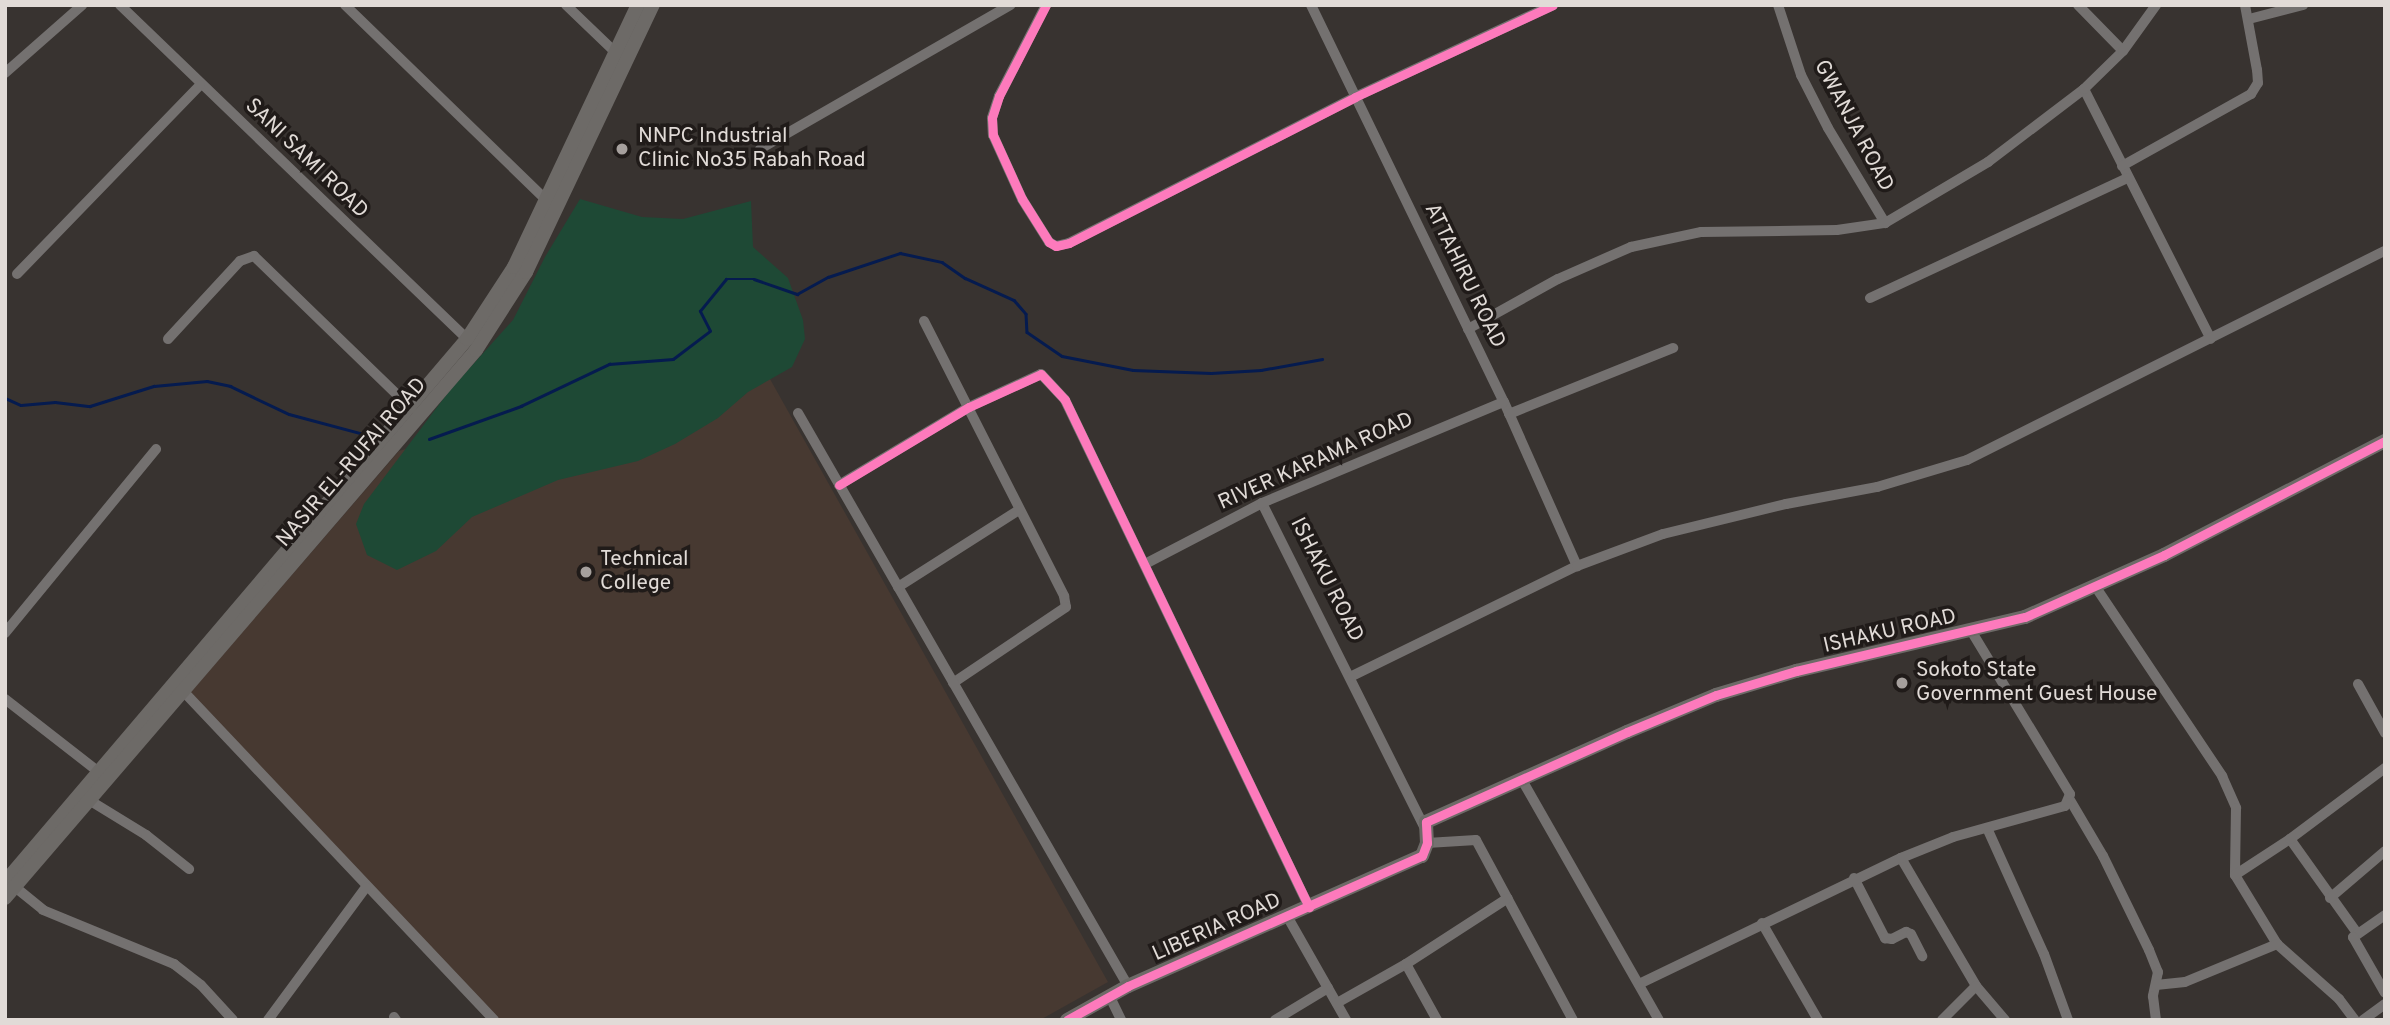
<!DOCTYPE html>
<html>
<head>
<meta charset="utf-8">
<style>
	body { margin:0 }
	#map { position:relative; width:2390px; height:1025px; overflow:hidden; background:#383330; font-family:Overpass,sans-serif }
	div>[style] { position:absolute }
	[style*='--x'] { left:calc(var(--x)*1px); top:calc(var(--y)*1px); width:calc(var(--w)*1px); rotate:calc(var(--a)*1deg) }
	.built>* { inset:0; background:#473931 }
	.green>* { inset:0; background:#1e4935 }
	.stream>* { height:2.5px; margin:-1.25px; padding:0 1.25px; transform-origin:1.25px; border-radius:1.25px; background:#051b4f }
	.street>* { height:10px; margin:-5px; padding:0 5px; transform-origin:5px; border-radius:5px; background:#747170 }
	.secondary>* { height:14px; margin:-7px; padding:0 7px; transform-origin:7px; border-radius:7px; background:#6d6a67 }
	.cycleway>* { height:9px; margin:-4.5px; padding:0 4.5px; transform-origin:4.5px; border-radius:4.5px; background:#fd7abc }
	.dots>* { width:19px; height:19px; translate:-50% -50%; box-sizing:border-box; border:4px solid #201b19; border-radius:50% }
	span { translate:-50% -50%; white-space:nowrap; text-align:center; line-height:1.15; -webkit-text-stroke:7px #201b19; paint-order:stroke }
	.street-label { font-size:21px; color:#e1dbd7 }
	.poi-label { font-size:21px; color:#e1dbd7 }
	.left { translate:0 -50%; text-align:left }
	.frame { position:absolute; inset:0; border:7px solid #e1dbd7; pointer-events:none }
</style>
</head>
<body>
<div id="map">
	<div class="built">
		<i style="clip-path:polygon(738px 322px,1108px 982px,1040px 1020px,497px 1020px,189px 694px,399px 451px,453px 434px)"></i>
	</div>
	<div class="green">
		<i style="clip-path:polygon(580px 199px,642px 217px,683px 219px,751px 201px,753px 247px,788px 278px,803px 320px,805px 339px,792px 367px,748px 392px,718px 418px,675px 444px,638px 461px,558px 480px,472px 517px,436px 551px,397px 570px,367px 555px,356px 524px,364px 504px,450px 390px,513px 320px,545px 257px)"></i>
	</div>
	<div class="stream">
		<i style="--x:5;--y:398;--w:17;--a:24"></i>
		<i style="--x:21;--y:405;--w:34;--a:-5"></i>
		<i style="--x:55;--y:402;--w:35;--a:7"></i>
		<i style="--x:90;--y:406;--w:67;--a:-17.4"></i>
		<i style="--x:154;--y:386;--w:53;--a:-5.4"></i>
		<i style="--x:207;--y:381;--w:24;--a:12"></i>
		<i style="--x:230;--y:386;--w:65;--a:25.4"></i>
		<i style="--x:289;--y:414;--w:89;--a:15"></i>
		<i style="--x:429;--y:439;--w:98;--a:-19.7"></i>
		<i style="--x:521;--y:406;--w:98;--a:-25.5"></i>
		<i style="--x:609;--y:364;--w:64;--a:-4.5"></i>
		<i style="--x:673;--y:359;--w:46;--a:-37.1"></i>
		<i style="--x:710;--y:331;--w:22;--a:-117"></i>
		<i style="--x:700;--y:311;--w:41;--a:-50.9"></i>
		<i style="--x:726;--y:279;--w:28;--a:0"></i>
		<i style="--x:754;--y:279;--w:46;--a:19.2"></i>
		<i style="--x:797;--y:294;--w:35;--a:-29"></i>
		<i style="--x:828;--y:277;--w:76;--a:-18.4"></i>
		<i style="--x:900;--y:253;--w:43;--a:12.1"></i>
		<i style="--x:942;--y:262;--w:28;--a:35"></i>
		<i style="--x:965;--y:278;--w:54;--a:24.2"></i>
		<i style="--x:1014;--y:300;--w:18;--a:49"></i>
		<i style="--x:1026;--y:314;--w:18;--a:87"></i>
		<i style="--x:1027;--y:332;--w:42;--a:34.4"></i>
		<i style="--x:1062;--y:356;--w:72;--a:11.2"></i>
		<i style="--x:1133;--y:370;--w:78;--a:2.2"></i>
		<i style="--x:1211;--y:373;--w:50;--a:-3.4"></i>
		<i style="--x:1261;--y:370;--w:62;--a:-10.2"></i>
	</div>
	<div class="street">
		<i style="--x:120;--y:5;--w:482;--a:43.9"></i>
		<i style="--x:345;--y:5;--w:281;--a:44.1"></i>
		<i style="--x:566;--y:5;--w:69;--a:43.8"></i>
		<i style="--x:1046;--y:5;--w:102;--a:117.3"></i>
		<i style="--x:999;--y:96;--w:23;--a:108"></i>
		<i style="--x:992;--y:118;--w:17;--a:87"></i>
		<i style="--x:993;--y:135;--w:70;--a:65.6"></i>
		<i style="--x:1022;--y:199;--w:51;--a:57.9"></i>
		<i style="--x:1049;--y:242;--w:8;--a:30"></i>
		<i style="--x:1056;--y:246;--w:13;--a:-13"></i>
		<i style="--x:1069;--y:243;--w:321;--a:-27"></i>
		<i style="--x:1355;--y:97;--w:218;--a:-24.9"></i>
		<i style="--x:1311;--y:5;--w:441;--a:64.1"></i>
		<i style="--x:1504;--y:402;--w:180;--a:66"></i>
		<i style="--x:1778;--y:5;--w:74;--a:71.8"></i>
		<i style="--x:1801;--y:75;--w:59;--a:63"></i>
		<i style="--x:1828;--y:128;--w:111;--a:59"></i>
		<i style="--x:2078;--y:5;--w:64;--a:45.6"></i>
		<i style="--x:2249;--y:19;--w:56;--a:-14.5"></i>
		<i style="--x:5;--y:73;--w:103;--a:-41.4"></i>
		<i style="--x:2084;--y:89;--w:280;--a:63.1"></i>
		<i style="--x:760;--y:149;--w:289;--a:-29.9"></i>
		<i style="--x:2122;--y:166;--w:148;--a:-29.2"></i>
		<i style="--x:2251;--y:94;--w:13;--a:-58"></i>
		<i style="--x:2258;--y:83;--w:13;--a:-94"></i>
		<i style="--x:2257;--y:70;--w:66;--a:-100.5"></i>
		<i style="--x:17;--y:274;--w:263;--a:-45.9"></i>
		<i style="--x:1870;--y:298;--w:284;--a:-25"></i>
		<i style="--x:924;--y:321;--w:309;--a:63"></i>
		<i style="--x:1064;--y:596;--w:11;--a:80"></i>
		<i style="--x:1066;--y:607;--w:136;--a:146.1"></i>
		<i style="--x:1468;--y:329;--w:103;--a:-29.1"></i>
		<i style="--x:1558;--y:279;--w:80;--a:-23.7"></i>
		<i style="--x:1631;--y:247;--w:72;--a:-12.1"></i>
		<i style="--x:1701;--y:232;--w:136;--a:-0.8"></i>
		<i style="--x:1837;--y:230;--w:49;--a:-8.3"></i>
		<i style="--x:1885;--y:223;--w:120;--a:-30.6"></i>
		<i style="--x:1988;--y:162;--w:121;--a:-37.2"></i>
		<i style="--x:2084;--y:89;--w:54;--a:-44.3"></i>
		<i style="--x:2123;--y:51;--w:57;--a:-54.3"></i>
		<i style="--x:168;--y:339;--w:106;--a:-47.3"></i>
		<i style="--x:240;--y:261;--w:15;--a:-20"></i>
		<i style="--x:254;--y:256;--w:219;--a:44.1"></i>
		<i style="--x:798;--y:413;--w:661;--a:60.06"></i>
		<i style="--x:1509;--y:414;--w:177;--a:-21.9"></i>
		<i style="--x:839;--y:485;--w:152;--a:-31"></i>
		<i style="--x:969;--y:407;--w:79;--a:-24.6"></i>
		<i style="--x:1041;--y:374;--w:35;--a:47"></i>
		<i style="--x:1065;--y:400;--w:563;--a:64.3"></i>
		<i style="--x:1262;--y:503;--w:361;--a:63.4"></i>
		<i style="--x:1145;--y:564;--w:132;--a:-27.5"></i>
		<i style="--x:1262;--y:503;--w:262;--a:-22.7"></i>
		<i style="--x:2095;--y:586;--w:229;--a:56.2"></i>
		<i style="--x:2222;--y:776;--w:35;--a:66"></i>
		<i style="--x:2236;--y:808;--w:67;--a:90.9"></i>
		<i style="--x:2235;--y:875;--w:81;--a:58.7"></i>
		<i style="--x:2277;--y:944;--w:83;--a:41.6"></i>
		<i style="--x:2339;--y:999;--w:26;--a:53"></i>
		<i style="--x:898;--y:587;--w:143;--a:-32.5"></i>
		<i style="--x:5;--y:633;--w:238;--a:-50.6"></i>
		<i style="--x:1352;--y:676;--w:250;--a:-26.1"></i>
		<i style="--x:1577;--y:566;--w:92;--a:-20.4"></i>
		<i style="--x:1663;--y:534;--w:127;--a:-13.7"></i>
		<i style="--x:1786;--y:504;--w:93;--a:-10.6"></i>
		<i style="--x:1877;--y:487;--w:94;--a:-16.7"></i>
		<i style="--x:1967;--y:460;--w:467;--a:-26.6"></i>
		<i style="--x:2358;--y:684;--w:56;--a:61.1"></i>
		<i style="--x:184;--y:692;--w:451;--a:46.6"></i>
		<i style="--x:5;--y:699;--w:120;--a:37.9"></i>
		<i style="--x:1522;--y:780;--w:276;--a:60.3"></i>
		<i style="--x:89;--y:800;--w:67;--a:31.6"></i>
		<i style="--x:146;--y:835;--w:55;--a:38.3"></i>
		<i style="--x:2070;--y:800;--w:65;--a:59.5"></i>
		<i style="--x:2103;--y:856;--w:105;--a:63.9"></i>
		<i style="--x:2149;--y:950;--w:24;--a:68"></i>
		<i style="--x:2158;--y:972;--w:25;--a:102"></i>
		<i style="--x:2153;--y:996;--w:24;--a:83"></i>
		<i style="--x:1987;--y:828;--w:138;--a:65.7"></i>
		<i style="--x:2044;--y:954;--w:70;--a:70"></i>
		<i style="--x:2290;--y:839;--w:115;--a:54.5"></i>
		<i style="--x:1427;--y:843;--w:49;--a:-3.5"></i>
		<i style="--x:1476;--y:840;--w:204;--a:61.7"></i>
		<i style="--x:1901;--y:858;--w:148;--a:59.6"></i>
		<i style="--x:1976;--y:986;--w:45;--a:49.5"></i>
		<i style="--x:2235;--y:875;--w:66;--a:-33.2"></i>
		<i style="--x:2290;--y:839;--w:119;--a:-36.8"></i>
		<i style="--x:1854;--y:878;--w:68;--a:62.7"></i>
		<i style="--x:1885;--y:938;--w:7;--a:8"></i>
		<i style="--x:1892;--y:939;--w:16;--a:-27"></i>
		<i style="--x:1906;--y:932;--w:5;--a:22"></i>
		<i style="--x:1911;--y:934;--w:25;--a:63"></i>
		<i style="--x:15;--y:887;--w:36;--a:39"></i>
		<i style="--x:43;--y:910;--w:142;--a:22.4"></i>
		<i style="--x:174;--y:964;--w:34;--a:38"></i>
		<i style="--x:201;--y:985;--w:47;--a:47.6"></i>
		<i style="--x:2330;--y:898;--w:72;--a:-40.5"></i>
		<i style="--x:2385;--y:915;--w:39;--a:145"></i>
		<i style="--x:2353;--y:937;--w:64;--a:60.3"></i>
		<i style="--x:1287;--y:916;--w:120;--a:60.4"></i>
		<i style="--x:1762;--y:923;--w:112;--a:60"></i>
		<i style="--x:1406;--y:964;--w:64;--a:61"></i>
		<i style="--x:1639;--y:984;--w:291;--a:-25.7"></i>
		<i style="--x:1901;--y:858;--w:56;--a:-22"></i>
		<i style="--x:1953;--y:837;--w:116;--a:-15.5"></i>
		<i style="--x:2065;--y:806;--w:13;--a:-67"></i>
		<i style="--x:2070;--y:794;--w:189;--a:-121.2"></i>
		<i style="--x:2156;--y:985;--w:29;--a:-6"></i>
		<i style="--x:2185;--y:982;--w:100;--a:-22.4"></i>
		<i style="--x:1109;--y:995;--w:28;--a:64"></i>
		<i style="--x:1337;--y:1003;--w:79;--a:-29.5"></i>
		<i style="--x:1406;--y:964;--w:121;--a:-32.9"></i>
		<i style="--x:394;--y:1017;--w:4;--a:56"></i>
		<i style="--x:268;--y:1020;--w:165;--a:-53.6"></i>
		<i style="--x:1275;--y:1020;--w:62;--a:-31.1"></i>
		<i style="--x:1942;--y:1020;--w:48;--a:-45"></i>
		<i style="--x:2363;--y:1020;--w:27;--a:-36"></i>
	</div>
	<div class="secondary">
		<i style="--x:5;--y:882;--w:713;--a:-49.61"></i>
		<i style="--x:467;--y:339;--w:86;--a:-56.9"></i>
		<i style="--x:514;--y:267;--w:290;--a:-64.7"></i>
		<i style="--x:5;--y:898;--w:723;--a:-49.32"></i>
		<i style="--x:476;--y:350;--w:93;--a:-57.3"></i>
		<i style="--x:526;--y:272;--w:296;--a:-64.6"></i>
		<i style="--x:1067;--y:1020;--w:70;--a:-29.1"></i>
		<i style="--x:1128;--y:986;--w:321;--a:-23.9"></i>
		<i style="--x:1422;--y:856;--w:14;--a:-69"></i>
		<i style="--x:1427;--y:843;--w:21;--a:-93"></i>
		<i style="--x:1426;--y:822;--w:220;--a:-24.1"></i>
		<i style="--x:1627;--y:732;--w:96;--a:-22.6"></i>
		<i style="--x:1716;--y:695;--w:84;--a:-16.7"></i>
		<i style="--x:1796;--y:671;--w:235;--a:-13.3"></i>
		<i style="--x:2025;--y:617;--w:152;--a:-24"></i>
		<i style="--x:2164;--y:555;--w:249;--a:-27.3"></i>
	</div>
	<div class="cycleway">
		<i style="--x:1046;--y:5;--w:102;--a:117.3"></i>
		<i style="--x:999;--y:96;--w:23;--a:108"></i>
		<i style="--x:992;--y:118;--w:17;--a:87"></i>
		<i style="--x:993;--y:135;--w:70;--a:65.6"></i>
		<i style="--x:1022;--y:199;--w:51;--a:57.9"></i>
		<i style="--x:1049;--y:242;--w:8;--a:30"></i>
		<i style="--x:1056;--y:246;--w:13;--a:-13"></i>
		<i style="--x:1069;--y:243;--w:321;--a:-27"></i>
		<i style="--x:1355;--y:97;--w:218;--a:-24.9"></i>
		<i style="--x:839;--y:485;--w:152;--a:-31"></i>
		<i style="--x:969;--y:407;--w:79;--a:-24.6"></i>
		<i style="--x:1041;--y:374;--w:35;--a:47"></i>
		<i style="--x:1065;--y:400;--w:563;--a:64.3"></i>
		<i style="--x:1067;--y:1020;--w:70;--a:-29.1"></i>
		<i style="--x:1128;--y:986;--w:321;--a:-23.9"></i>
		<i style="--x:1422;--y:856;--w:14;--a:-69"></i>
		<i style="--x:1427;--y:843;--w:21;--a:-93"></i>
		<i style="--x:1426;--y:822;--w:220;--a:-24.1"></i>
		<i style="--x:1627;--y:732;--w:96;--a:-22.6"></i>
		<i style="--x:1716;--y:695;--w:84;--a:-16.7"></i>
		<i style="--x:1796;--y:671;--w:235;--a:-13.3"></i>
		<i style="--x:2025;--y:617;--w:152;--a:-24"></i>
		<i style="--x:2164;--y:555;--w:249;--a:-27.3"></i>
	</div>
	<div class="dots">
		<i style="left:622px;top:149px;background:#a6a09d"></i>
		<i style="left:586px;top:572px;background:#a6a09d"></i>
		<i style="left:1902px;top:683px;background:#a6a09d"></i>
	</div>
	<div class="street-label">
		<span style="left:1853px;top:126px;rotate:62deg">GWANJA ROAD</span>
		<span style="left:306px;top:159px;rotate:44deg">SANI SAMI ROAD</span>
		<span style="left:1464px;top:276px;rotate:64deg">ATTAHIRU ROAD</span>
		<span style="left:1316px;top:462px;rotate:-24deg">RIVER KARAMA ROAD</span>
		<span style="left:352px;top:463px;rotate:-49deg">NASIR EL-RUFAI ROAD</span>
		<span style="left:1326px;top:580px;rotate:63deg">ISHAKU ROAD</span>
		<span style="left:1890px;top:632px;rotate:-13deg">ISHAKU ROAD</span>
		<span style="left:1217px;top:928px;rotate:-24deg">LIBERIA ROAD</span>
	</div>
	<div class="poi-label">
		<span class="left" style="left:638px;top:149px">NNPC Industrial<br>Clinic No35 Rabah Road</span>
		<span class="left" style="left:600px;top:572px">Technical<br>College</span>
		<span class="left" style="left:1916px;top:683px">Sokoto State<br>Government Guest House</span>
	</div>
	<div class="frame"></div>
</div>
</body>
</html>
